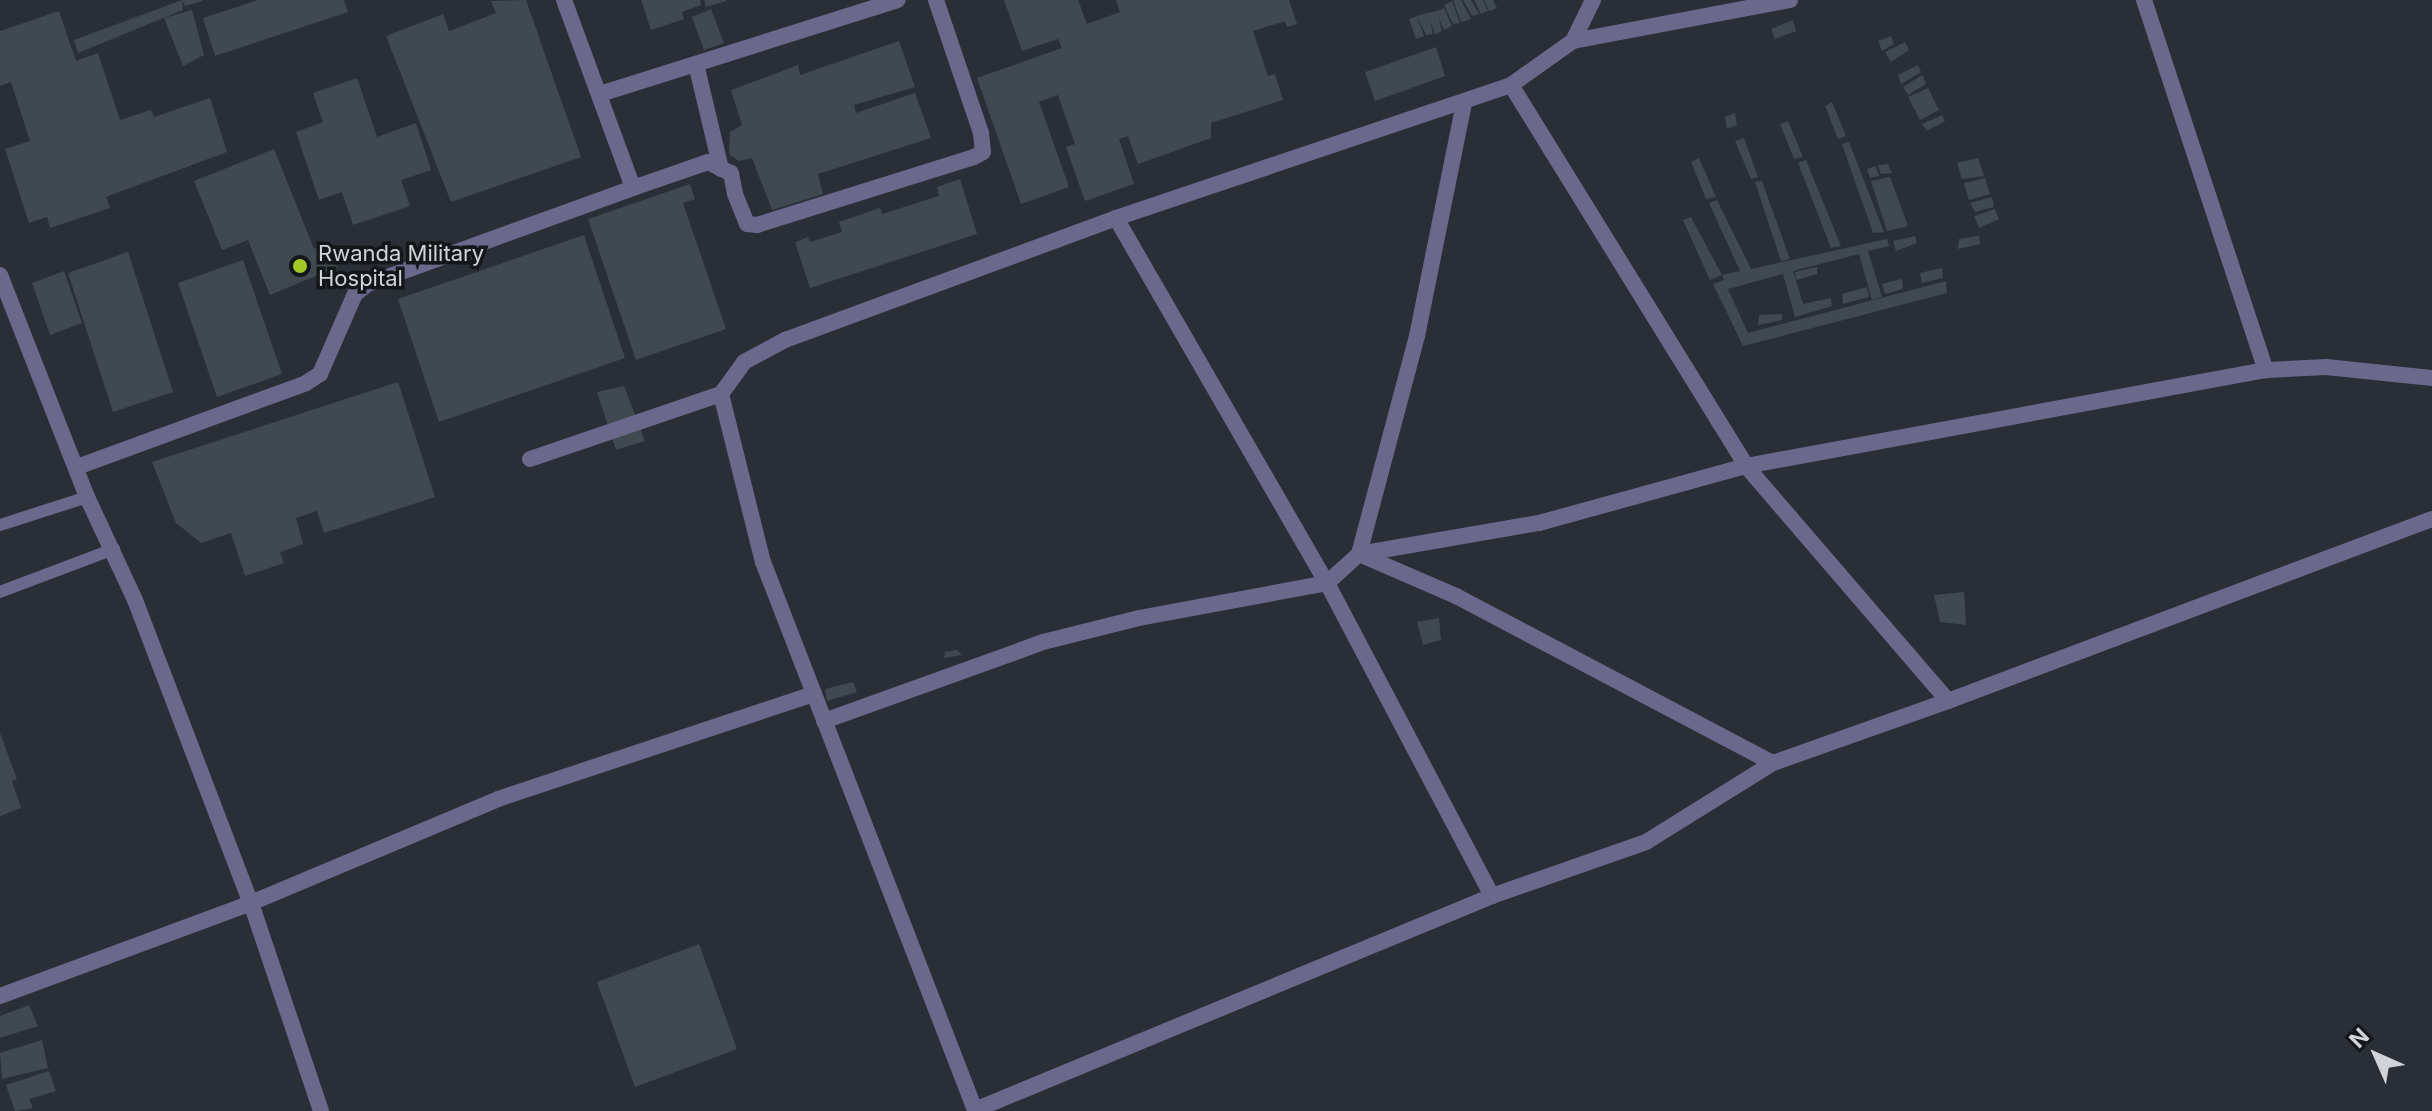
<!DOCTYPE html>
<html>
<head>
<meta charset="utf-8">
<style>
	body { margin:0 }
	#map { position:relative; width:2432px; height:1111px; overflow:hidden; background:#2a2f37; font-family:Inter,sans-serif }
	div>[style] { position:absolute }
	[style*='--x'] { left:calc(var(--x)*1px); top:calc(var(--y)*1px); width:calc(var(--w)*1px); rotate:calc(var(--a)*1deg) }
	.building>* { inset:0; background:#3f494f }
	.lane>* { height:12px; margin:-6px; padding:0 6px; transform-origin:6px; border-radius:6px; background:#6a688b }
	.street>* { height:16px; margin:-8px; padding:0 8px; transform-origin:8px; border-radius:8px; background:#6a688b }
	.dots>* { width:22px; height:22px; translate:-50% -50%; box-sizing:border-box; border:4px solid #14171a; border-radius:50% }
	span { translate:-50% -50%; white-space:nowrap; text-align:center; line-height:1.15; -webkit-text-stroke:7px #14171a; paint-order:stroke }
	.poi-label { font-size:22px; color:#d0d4d9 }
	.left { translate:0 -50%; text-align:left }
	.north { position:absolute; left:2336px; top:1015px; width:80px; height:80px; -webkit-text-stroke:6px #14171a; paint-order:stroke; rotate:315deg; font-size:22px; font-weight:700; line-height:32px; text-align:center; color:#d0d4d9 }
	.north::after { content:''; display:block; margin:auto; width:28px; height:36px; background:#d0d4d9; clip-path:polygon(50% 0,100% 100%,50% 72%,0 100%) }
</style>
</head>
<body>
<div id="map">
	<div class="building">
		<i style="clip-path:polygon(182px 0,202px 0,202px 1px,185px 6px)"></i>
		<i style="clip-path:polygon(182px 0,183px 10px,78px 53px,74px 40px)"></i>
		<i style="clip-path:polygon(258px 0,344px 0,348px 12px,215px 56px,203px 18px)"></i>
		<i style="clip-path:polygon(526px 0,581px 157px,451px 202px,386px 36px,443px 14px,449px 31px,496px 13px,491px 1px)"></i>
		<i style="clip-path:polygon(641px 0,700px 0,701px 5px,682px 12px,684px 19px,651px 30px)"></i>
		<i style="clip-path:polygon(704px 0,726px 0,726px 1px,706px 7px)"></i>
		<i style="clip-path:polygon(1004px 0,1078px 0,1087px 24px,1120px 12px,1116px 0,1289px 0,1297px 24px,1287px 27px,1285px 21px,1253px 31px,1268px 76px,1275px 74px,1283px 100px,1211px 123px,1211px 138px,1138px 164px,1128px 136px,1119px 139px,1134px 184px,1085px 201px,1066px 147px,1075px 144px,1058px 95px,1039px 102px,1069px 187px,1021px 204px,977px 78px,1062px 48px,1058px 39px,1022px 51px)"></i>
		<i style="clip-path:polygon(1453px 0,1461px 0,1471px 19px,1461px 22px)"></i>
		<i style="clip-path:polygon(1463px 0,1471px 0,1479px 14px,1472px 16px)"></i>
		<i style="clip-path:polygon(1474px 0,1483px 0,1488px 11px,1481px 14px)"></i>
		<i style="clip-path:polygon(1484px 0,1493px 0,1497px 8px,1489px 11px)"></i>
		<i style="clip-path:polygon(1452px 1px,1460px 23px,1453px 24px,1444px 5px)"></i>
		<i style="clip-path:polygon(1444px 8px,1452px 26px,1444px 30px,1438px 17px,1442px 31px,1435px 34px,1430px 21px,1433px 34px,1426px 35px,1417px 16px,1424px 36px,1416px 39px,1409px 19px,1417px 16px,1427px 13px,1437px 11px)"></i>
		<i style="clip-path:polygon(711px 9px,724px 43px,704px 50px,692px 17px)"></i>
		<i style="clip-path:polygon(192px 10px,204px 55px,183px 66px,164px 18px)"></i>
		<i style="clip-path:polygon(59px 11px,76px 61px,98px 53px,120px 120px,151px 110px,154px 117px,210px 98px,227px 152px,106px 197px,110px 208px,50px 228px,47px 217px,29px 223px,5px 149px,30px 141px,11px 82px,0 86px,0 31px)"></i>
		<i style="clip-path:polygon(1793px 20px,1796px 31px,1775px 39px,1771px 29px)"></i>
		<i style="clip-path:polygon(1891px 36px,1894px 44px,1882px 51px,1878px 41px)"></i>
		<i style="clip-path:polygon(899px 41px,915px 87px,854px 105px,856px 113px,915px 93px,931px 138px,818px 174px,823px 194px,772px 210px,752px 158px,739px 161px,729px 154px,730px 132px,742px 125px,731px 90px,798px 65px,800px 75px)"></i>
		<i style="clip-path:polygon(1905px 42px,1909px 50px,1891px 62px,1885px 52px)"></i>
		<i style="clip-path:polygon(1436px 47px,1445px 76px,1375px 101px,1365px 72px)"></i>
		<i style="clip-path:polygon(1918px 65px,1921px 72px,1901px 84px,1898px 75px)"></i>
		<i style="clip-path:polygon(1922px 75px,1926px 84px,1908px 95px,1903px 87px)"></i>
		<i style="clip-path:polygon(357px 78px,377px 137px,416px 123px,431px 170px,401px 180px,410px 206px,353px 225px,342px 192px,319px 200px,296px 132px,323px 122px,313px 93px)"></i>
		<i style="clip-path:polygon(1928px 88px,1939px 110px,1920px 120px,1908px 97px)"></i>
		<i style="clip-path:polygon(1832px 102px,1846px 136px,1838px 139px,1825px 106px)"></i>
		<i style="clip-path:polygon(1735px 113px,1737px 125px,1727px 129px,1725px 117px)"></i>
		<i style="clip-path:polygon(1942px 115px,1945px 121px,1927px 131px,1922px 124px)"></i>
		<i style="clip-path:polygon(1788px 121px,1803px 157px,1794px 159px,1780px 124px)"></i>
		<i style="clip-path:polygon(1744px 138px,1758px 177px,1751px 179px,1735px 141px)"></i>
		<i style="clip-path:polygon(1849px 142px,1884px 232px,1873px 233px,1842px 144px)"></i>
		<i style="clip-path:polygon(274px 149px,314px 249px,328px 243px,337px 267px,270px 295px,248px 240px,222px 250px,194px 181px)"></i>
		<i style="clip-path:polygon(1699px 158px,1716px 197px,1706px 199px,1691px 162px)"></i>
		<i style="clip-path:polygon(1978px 158px,1984px 176px,1962px 179px,1957px 163px)"></i>
		<i style="clip-path:polygon(1806px 160px,1841px 246px,1831px 248px,1798px 163px)"></i>
		<i style="clip-path:polygon(1888px 164px,1892px 173px,1881px 174px,1878px 165px)"></i>
		<i style="clip-path:polygon(1876px 166px,1879px 176px,1870px 178px,1867px 169px)"></i>
		<i style="clip-path:polygon(1890px 177px,1908px 226px,1887px 231px,1871px 181px)"></i>
		<i style="clip-path:polygon(1985px 178px,1990px 194px,1969px 200px,1964px 183px)"></i>
		<i style="clip-path:polygon(960px 179px,977px 234px,810px 288px,795px 242px,808px 237px,810px 242px,842px 232px,839px 222px,880px 208px,882px 214px,939px 196px,937px 187px)"></i>
		<i style="clip-path:polygon(1762px 181px,1790px 259px,1781px 261px,1755px 182px)"></i>
		<i style="clip-path:polygon(690px 184px,695px 199px,683px 203px,726px 329px,636px 360px,588px 219px)"></i>
		<i style="clip-path:polygon(1992px 197px,1994px 207px,1975px 212px,1970px 203px)"></i>
		<i style="clip-path:polygon(1717px 200px,1751px 269px,1887px 239px,1889px 246px,1868px 251px,1882px 297px,1872px 300px,1859px 254px,1793px 271px,1803px 304px,1831px 298px,1832px 306px,1795px 317px,1783px 274px,1728px 289px,1748px 333px,1946px 281px,1947px 293px,1743px 346px,1713px 284px,1724px 280px,1722px 275px,1740px 271px,1709px 203px)"></i>
		<i style="clip-path:polygon(1995px 209px,1999px 219px,1979px 228px,1974px 216px)"></i>
		<i style="clip-path:polygon(1691px 217px,1722px 275px,1710px 280px,1683px 220px)"></i>
		<i style="clip-path:polygon(584px 235px,625px 358px,439px 422px,398px 299px)"></i>
		<i style="clip-path:polygon(1915px 236px,1917px 243px,1896px 251px,1893px 241px)"></i>
		<i style="clip-path:polygon(1979px 236px,1980px 244px,1958px 249px,1959px 239px)"></i>
		<i style="clip-path:polygon(128px 252px,173px 392px,113px 412px,68px 273px)"></i>
		<i style="clip-path:polygon(243px 260px,282px 374px,217px 397px,178px 283px)"></i>
		<i style="clip-path:polygon(1817px 267px,1817px 274px,1796px 280px,1795px 272px)"></i>
		<i style="clip-path:polygon(1942px 268px,1943px 278px,1922px 283px,1920px 273px)"></i>
		<i style="clip-path:polygon(64px 271px,82px 323px,50px 335px,32px 283px)"></i>
		<i style="clip-path:polygon(1902px 279px,1903px 289px,1885px 294px,1882px 284px)"></i>
		<i style="clip-path:polygon(1867px 287px,1869px 297px,1843px 304px,1842px 294px)"></i>
		<i style="clip-path:polygon(1782px 314px,1782px 320px,1758px 325px,1759px 315px)"></i>
		<i style="clip-path:polygon(398px 382px,435px 497px,324px 533px,317px 511px,296px 518px,303px 544px,280px 552px,284px 563px,245px 576px,231px 533px,201px 543px,176px 523px,152px 462px)"></i>
		<i style="clip-path:polygon(624px 386px,645px 441px,616px 450px,597px 392px)"></i>
		<i style="clip-path:polygon(1964px 592px,1966px 625px,1940px 622px,1934px 595px)"></i>
		<i style="clip-path:polygon(1439px 618px,1441px 640px,1423px 645px,1417px 622px)"></i>
		<i style="clip-path:polygon(957px 650px,962px 655px,944px 658px,945px 652px)"></i>
		<i style="clip-path:polygon(853px 682px,857px 692px,827px 701px,825px 689px)"></i>
		<i style="clip-path:polygon(0 733px,17px 779px,12px 781px,21px 808px,0 816px)"></i>
		<i style="clip-path:polygon(699px 944px,737px 1049px,635px 1087px,597px 982px)"></i>
		<i style="clip-path:polygon(29px 1005px,38px 1026px,0 1038px,0 1016px)"></i>
		<i style="clip-path:polygon(42px 1040px,48px 1068px,2px 1079px,0 1053px)"></i>
		<i style="clip-path:polygon(49px 1071px,56px 1091px,29px 1099px,33px 1108px,15px 1111px,6px 1085px)"></i>
	</div>
	<div class="lane">
		<i style="--x:0;--y:525;--w:91;--a:-17.8"></i>
		<i style="--x:0;--y:592;--w:122;--a:-20.7"></i>
	</div>
	<div class="street">
		<i style="--x:564;--y:0;--w:200;--a:69.8"></i>
		<i style="--x:2144;--y:0;--w:390;--a:71.8"></i>
		<i style="--x:1573;--y:41;--w:221;--a:-10.7"></i>
		<i style="--x:696;--y:64;--w:108;--a:76.6"></i>
		<i style="--x:1511;--y:85;--w:448;--a:58.3"></i>
		<i style="--x:1746;--y:466;--w:310;--a:49.3"></i>
		<i style="--x:600;--y:94;--w:312;--a:-17.5"></i>
		<i style="--x:1464;--y:103;--w:238;--a:101.4"></i>
		<i style="--x:1417;--y:336;--w:226;--a:104.9"></i>
		<i style="--x:1359;--y:554;--w:106;--a:23.4"></i>
		<i style="--x:1456;--y:596;--w:358;--a:27.8"></i>
		<i style="--x:1116;--y:218;--w:422;--a:60"></i>
		<i style="--x:1327;--y:583;--w:354;--a:62.2"></i>
		<i style="--x:0;--y:275;--w:238;--a:68.6"></i>
		<i style="--x:87;--y:497;--w:114;--a:65"></i>
		<i style="--x:135;--y:600;--w:324;--a:69.1"></i>
		<i style="--x:251;--y:903;--w:219;--a:71.4"></i>
		<i style="--x:721;--y:394;--w:173;--a:76"></i>
		<i style="--x:763;--y:562;--w:588;--a:68.85"></i>
		<i style="--x:975;--y:1110;--w:560;--a:-22.49"></i>
		<i style="--x:1492;--y:896;--w:163;--a:-19.3"></i>
		<i style="--x:1646;--y:842;--w:150;--a:-31.9"></i>
		<i style="--x:1773;--y:763;--w:186;--a:-19.5"></i>
		<i style="--x:1948;--y:701;--w:517;--a:-20.61"></i>
		<i style="--x:530;--y:459;--w:202;--a:-18.8"></i>
		<i style="--x:721;--y:394;--w:39;--a:-54"></i>
		<i style="--x:744;--y:362;--w:47;--a:-28.2"></i>
		<i style="--x:785;--y:340;--w:353;--a:-20.2"></i>
		<i style="--x:1116;--y:218;--w:417;--a:-18.6"></i>
		<i style="--x:1511;--y:85;--w:76;--a:-35.4"></i>
		<i style="--x:1573;--y:41;--w:46;--a:-64"></i>
		<i style="--x:77;--y:467;--w:244;--a:-20.1"></i>
		<i style="--x:306;--y:383;--w:17;--a:-33"></i>
		<i style="--x:320;--y:374;--w:87;--a:-66.4"></i>
		<i style="--x:355;--y:294;--w:16;--a:-38"></i>
		<i style="--x:368;--y:284;--w:282;--a:-19.9"></i>
		<i style="--x:633;--y:188;--w:79;--a:-19.1"></i>
		<i style="--x:708;--y:162;--w:25;--a:26"></i>
		<i style="--x:731;--y:173;--w:21;--a:79"></i>
		<i style="--x:735;--y:194;--w:32;--a:68"></i>
		<i style="--x:747;--y:224;--w:10;--a:6"></i>
		<i style="--x:757;--y:225;--w:227;--a:-17.4"></i>
		<i style="--x:974;--y:157;--w:10;--a:-29"></i>
		<i style="--x:983;--y:152;--w:19;--a:-96"></i>
		<i style="--x:981;--y:133;--w:140;--a:-108.7"></i>
		<i style="--x:824;--y:721;--w:233;--a:-19.8"></i>
		<i style="--x:1043;--y:642;--w:99;--a:-14"></i>
		<i style="--x:1139;--y:618;--w:191;--a:-10.5"></i>
		<i style="--x:1327;--y:583;--w:43;--a:-42.2"></i>
		<i style="--x:1359;--y:554;--w:183;--a:-9.8"></i>
		<i style="--x:1539;--y:523;--w:215;--a:-15.4"></i>
		<i style="--x:1746;--y:466;--w:529;--a:-10.46"></i>
		<i style="--x:2266;--y:370;--w:60;--a:-2.9"></i>
		<i style="--x:2326;--y:367;--w:107;--a:5.9"></i>
		<i style="--x:0;--y:996;--w:268;--a:-20.3"></i>
		<i style="--x:251;--y:903;--w:268;--a:-22.8"></i>
		<i style="--x:498;--y:799;--w:333;--a:-18.4"></i>
	</div>
	<div class="dots">
		<i style="left:300px;top:266px;background:#a3c927"></i>
	</div>
	<div class="poi-label">
		<span class="left" style="left:318px;top:266px">Rwanda Military<br>Hospital</span>
	</div>
	<div class="north">N</div>
</div>
</body>
</html>
